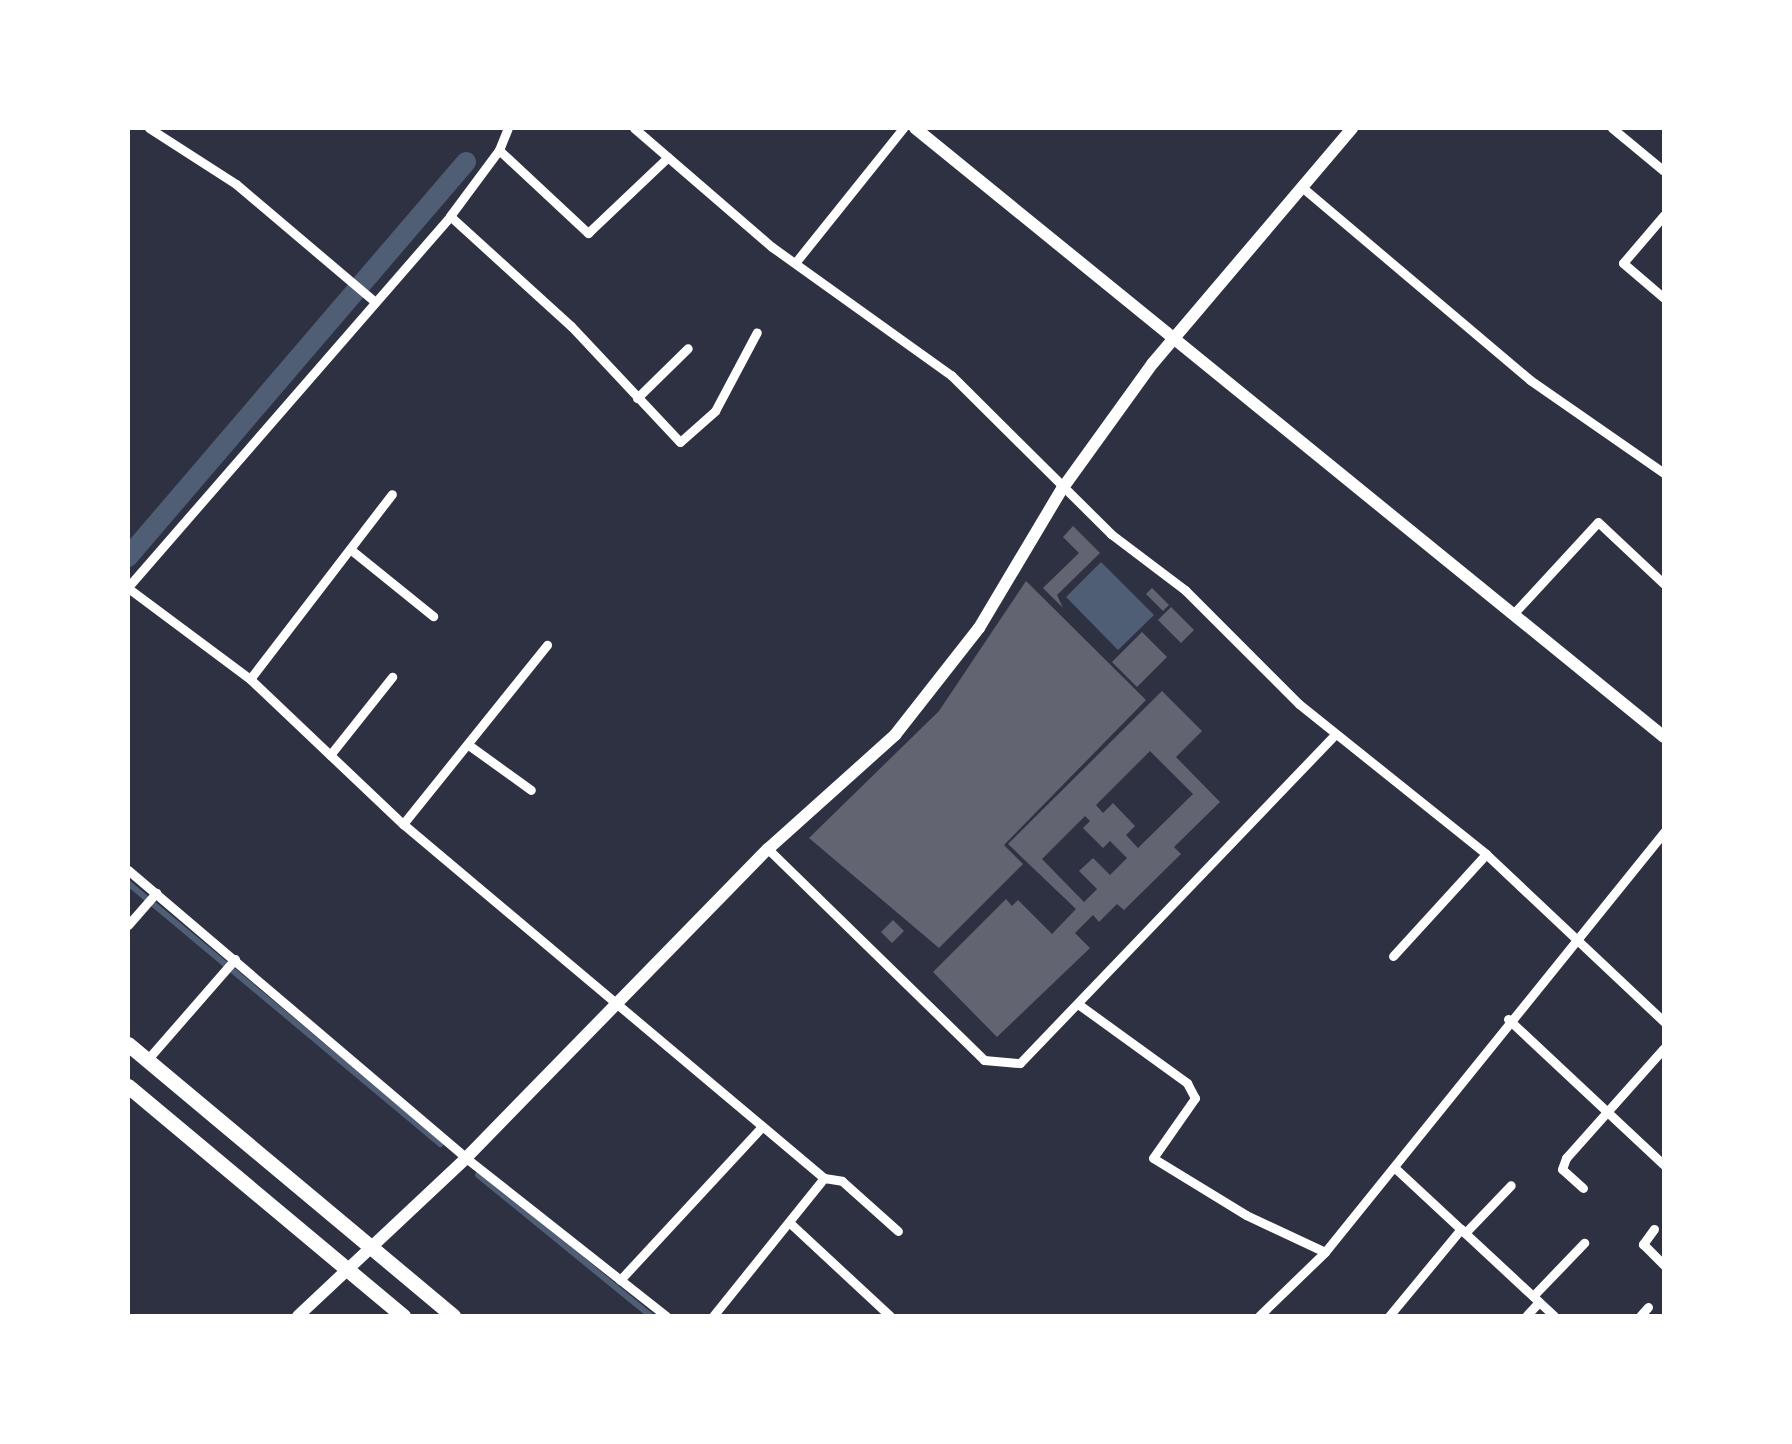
<!DOCTYPE html>
<html>
<head>
<meta charset="utf-8">
<style>
	body { margin:0 }
	#map { position:relative; width:1792px; height:1444px; overflow:hidden; background:#2d3142; font-family:Mulish,sans-serif }
	div>[style] { position:absolute }
	[style*='--x'] { left:calc(var(--x)*1px); top:calc(var(--y)*1px); width:calc(var(--w)*1px); rotate:calc(var(--a)*1deg) }
	.water>* { inset:0; background:#4f5d75 }
	.stream>* { height:6px; margin:-3px; padding:0 3px; transform-origin:3px; border-radius:3px; background:#4f5d75 }
	.canal>* { height:20px; margin:-10px; padding:0 10px; transform-origin:10px; border-radius:10px; background:#4f5d75 }
	.building>* { inset:0; background:#626471 }
	.minor>* { height:9px; margin:-4.5px; padding:0 4.5px; transform-origin:4.5px; border-radius:4.5px; background:#fff }
	.secondary>* { height:12px; margin:-6px; padding:0 6px; transform-origin:6px; border-radius:6px; background:#fff }
	.trunk>* { height:15px; margin:-7.5px; padding:0 7.5px; transform-origin:7.5px; border-radius:7.5px; background:#fff }
	span { translate:-50% -50%; white-space:nowrap; text-align:center; line-height:1.15; -webkit-text-stroke:10px #fff; paint-order:stroke }
	.frame { position:absolute; inset:0; border:130px solid #fff; pointer-events:none }
</style>
</head>
<body>
<div id="map">
	<div class="water">
		<i style="clip-path:polygon(1101px 562px,1154px 615px,1118px 650px,1066px 597px)"></i>
	</div>
	<div class="stream">
		<i style="--x:128;--y:883;--w:407;--a:39.9"></i>
		<i style="--x:478;--y:1175;--w:223;--a:39.2"></i>
	</div>
	<div class="canal">
		<i style="--x:128;--y:557;--w:520;--a:-49.45"></i>
	</div>
	<div class="building">
		<i style="clip-path:polygon(1073px 526px,1100px 553px,1057px 595px,1063px 608px,1043px 588px,1079px 553px,1063px 537px)"></i>
		<i style="clip-path:polygon(1026px 581px,1146px 700px,1004px 845px,1023px 864px,939px 948px,809px 838px,939px 711px)"></i>
		<i style="clip-path:polygon(1152px 588px,1169px 605px,1163px 611px,1146px 594px)"></i>
		<i style="clip-path:polygon(1171px 607px,1194px 630px,1181px 643px,1158px 620px)"></i>
		<i style="clip-path:polygon(1142px 632px,1167px 657px,1137px 687px,1112px 662px)"></i>
		<i style="clip-path:polygon(evenodd,1162px 691px,1202px 731px,1176px 757px,1220px 802px,1174px 847px,1181px 854px,1124px 910px,1117px 904px,1099px 922px,1093px 915px,1075px 933px,1090px 948px,997px 1037px,933px 972px,1006px 899px,1012px 906px,1018px 900px,1052px 934px,1076px 909px,1008px 844px,1162px 691px,1150px 751px,1193px 794px,1138px 848px,1126px 835px,1135px 826px,1113px 803px,1103px 813px,1096px 805px,1150px 751px,1162px 691px,1085px 816px,1090px 821px,1083px 828px,1103px 848px,1110px 841px,1127px 858px,1110px 875px,1093px 858px,1079px 871px,1097px 889px,1084px 902px,1042px 859px,1085px 816px)"></i>
		<i style="clip-path:polygon(893px 920px,904px 931px,892px 943px,881px 932px)"></i>
	</div>
	<div class="minor">
		<i style="--x:149;--y:128;--w:103;--a:32.8"></i>
		<i style="--x:236;--y:184;--w:180;--a:40.3"></i>
		<i style="--x:634;--y:128;--w:182;--a:40.8"></i>
		<i style="--x:772;--y:247;--w:220;--a:35.6"></i>
		<i style="--x:951;--y:375;--w:226;--a:44.8"></i>
		<i style="--x:1111;--y:534;--w:93;--a:37.1"></i>
		<i style="--x:1185;--y:590;--w:161;--a:45"></i>
		<i style="--x:1299;--y:704;--w:240;--a:38.7"></i>
		<i style="--x:1486;--y:854;--w:245;--a:43.3"></i>
		<i style="--x:1612;--y:128;--w:67;--a:39.6"></i>
		<i style="--x:499;--y:150;--w:122;--a:43"></i>
		<i style="--x:588;--y:233;--w:110;--a:-43.5"></i>
		<i style="--x:1303;--y:188;--w:297;--a:40.2"></i>
		<i style="--x:1530;--y:380;--w:163;--a:34.8"></i>
		<i style="--x:1664;--y:215;--w:63;--a:130.5"></i>
		<i style="--x:1623;--y:263;--w:54;--a:40.5"></i>
		<i style="--x:450;--y:216;--w:164;--a:42.3"></i>
		<i style="--x:571;--y:326;--w:159;--a:46.8"></i>
		<i style="--x:680;--y:442;--w:47;--a:-41.5"></i>
		<i style="--x:715;--y:411;--w:89;--a:-62"></i>
		<i style="--x:795;--y:263;--w:173;--a:-51.3"></i>
		<i style="--x:637;--y:398;--w:71;--a:-44.4"></i>
		<i style="--x:350;--y:549;--w:107;--a:38.9"></i>
		<i style="--x:128;--y:587;--w:491;--a:-49"></i>
		<i style="--x:450;--y:216;--w:82;--a:-53.4"></i>
		<i style="--x:499;--y:150;--w:24;--a:-68"></i>
		<i style="--x:128;--y:588;--w:152;--a:36.7"></i>
		<i style="--x:250;--y:679;--w:211;--a:43.5"></i>
		<i style="--x:403;--y:824;--w:550;--a:40.06"></i>
		<i style="--x:1515;--y:612;--w:122;--a:-47.3"></i>
		<i style="--x:1598;--y:522;--w:91;--a:43.2"></i>
		<i style="--x:250;--y:679;--w:233;--a:-52.5"></i>
		<i style="--x:470;--y:746;--w:75;--a:35.8"></i>
		<i style="--x:330;--y:755;--w:100;--a:-51.5"></i>
		<i style="--x:403;--y:824;--w:230;--a:-51.2"></i>
		<i style="--x:768;--y:849;--w:302;--a:44.3"></i>
		<i style="--x:984;--y:1060;--w:36;--a:5"></i>
		<i style="--x:1020;--y:1063;--w:456;--a:-46.2"></i>
		<i style="--x:128;--y:870;--w:444;--a:40.4"></i>
		<i style="--x:466;--y:1158;--w:255;--a:38.3"></i>
		<i style="--x:128;--y:925;--w:43;--a:-48.8"></i>
		<i style="--x:1393;--y:956;--w:138;--a:-47.6"></i>
		<i style="--x:1078;--y:1004;--w:135;--a:35.9"></i>
		<i style="--x:1187;--y:1083;--w:17;--a:62"></i>
		<i style="--x:1195;--y:1098;--w:73;--a:125"></i>
		<i style="--x:1153;--y:1158;--w:109;--a:31.5"></i>
		<i style="--x:1246;--y:1215;--w:87;--a:25.1"></i>
		<i style="--x:1508;--y:1019;--w:214;--a:43.1"></i>
		<i style="--x:147;--y:1060;--w:134;--a:-48.9"></i>
		<i style="--x:1395;--y:1168;--w:217;--a:42.9"></i>
		<i style="--x:1583;--y:1188;--w:28;--a:-138"></i>
		<i style="--x:1562;--y:1169;--w:12;--a:-70"></i>
		<i style="--x:1566;--y:1158;--w:147;--a:-48.3"></i>
		<i style="--x:791;--y:1224;--w:135;--a:42.9"></i>
		<i style="--x:1654;--y:1229;--w:19;--a:126"></i>
		<i style="--x:1643;--y:1244;--w:30;--a:45"></i>
		<i style="--x:1465;--y:1233;--w:66;--a:-46.2"></i>
		<i style="--x:620;--y:1280;--w:207;--a:-47.2"></i>
		<i style="--x:1533;--y:1296;--w:74;--a:-46.1"></i>
		<i style="--x:713;--y:1316;--w:177;--a:-51.2"></i>
		<i style="--x:824;--y:1178;--w:18;--a:9"></i>
		<i style="--x:842;--y:1181;--w:75;--a:41.8"></i>
		<i style="--x:1259;--y:1316;--w:92;--a:-44.1"></i>
		<i style="--x:1325;--y:1252;--w:540;--a:-51.09"></i>
		<i style="--x:1389;--y:1316;--w:113;--a:-50.4"></i>
		<i style="--x:1526;--y:1316;--w:19;--a:-47"></i>
		<i style="--x:1640;--y:1316;--w:12;--a:-48"></i>
	</div>
	<div class="secondary">
		<i style="--x:915;--y:128;--w:965;--a:39.11"></i>
		<i style="--x:298;--y:1316;--w:231;--a:-43.2"></i>
		<i style="--x:466;--y:1158;--w:432;--a:-45.7"></i>
		<i style="--x:768;--y:849;--w:171;--a:-41.9"></i>
		<i style="--x:895;--y:735;--w:136;--a:-51.9"></i>
		<i style="--x:979;--y:628;--w:162;--a:-59.2"></i>
		<i style="--x:1062;--y:489;--w:155;--a:-54.2"></i>
		<i style="--x:1153;--y:363;--w:308;--a:-49.7"></i>
	</div>
	<div class="trunk">
		<i style="--x:128;--y:1044;--w:424;--a:39.9"></i>
		<i style="--x:128;--y:1086;--w:359;--a:39.9"></i>
	</div>
	<div class="frame"></div>
</div>
</body>
</html>
